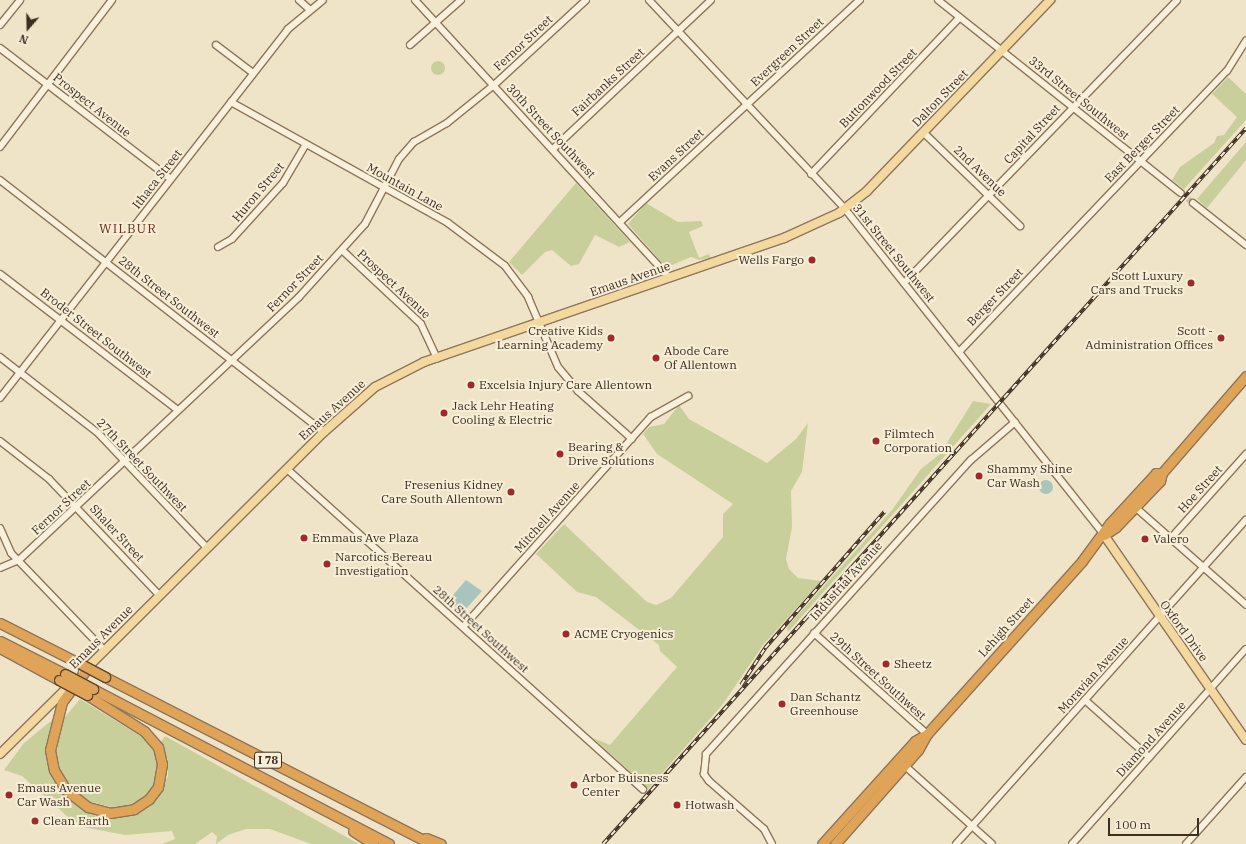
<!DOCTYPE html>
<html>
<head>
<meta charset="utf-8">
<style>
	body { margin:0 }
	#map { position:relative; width:1246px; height:844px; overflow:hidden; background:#f0e4c8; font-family:"IBM Plex Serif",serif }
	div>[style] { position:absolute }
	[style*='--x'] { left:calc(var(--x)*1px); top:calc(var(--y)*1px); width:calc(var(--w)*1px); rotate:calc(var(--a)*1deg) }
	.green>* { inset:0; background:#c9cf9b }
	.round { border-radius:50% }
	.water>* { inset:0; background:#a9c4bc }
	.minor-tunnel>* { height:6px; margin-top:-3px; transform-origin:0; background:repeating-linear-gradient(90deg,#ccc0a6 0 6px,transparent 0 9px) }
	.roads { filter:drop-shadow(1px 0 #8d765c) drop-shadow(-1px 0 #8d765c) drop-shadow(0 1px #8d765c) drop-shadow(0 -1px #8d765c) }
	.minor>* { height:6px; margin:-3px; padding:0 3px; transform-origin:3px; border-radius:3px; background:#faf1dc }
	.major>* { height:8px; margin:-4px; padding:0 4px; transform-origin:4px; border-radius:4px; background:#f3d9a0 }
	.highway>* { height:9px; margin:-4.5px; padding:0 4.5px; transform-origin:4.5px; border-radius:4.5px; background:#e0a458 }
	.rail>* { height:3.5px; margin-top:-1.75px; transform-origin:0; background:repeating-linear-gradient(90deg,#f7eed8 0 6px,#3d2e20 0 12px); box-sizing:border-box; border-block:1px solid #3d2e20 }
	.bridges { filter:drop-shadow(1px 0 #5b4430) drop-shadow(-1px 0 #5b4430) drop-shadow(0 1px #5b4430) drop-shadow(0 -1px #5b4430) }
	.highway-bridge>* { height:9px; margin:-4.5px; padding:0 4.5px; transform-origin:4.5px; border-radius:4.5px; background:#e0a458 }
	.dots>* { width:11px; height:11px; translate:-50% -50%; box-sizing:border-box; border:2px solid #f7eed8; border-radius:50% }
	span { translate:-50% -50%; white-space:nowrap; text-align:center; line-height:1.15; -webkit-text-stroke:4px #f7eed8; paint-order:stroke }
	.shield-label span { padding:1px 3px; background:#f7eed8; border:1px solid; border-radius:3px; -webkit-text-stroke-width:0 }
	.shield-label { font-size:11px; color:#3d2e20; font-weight:700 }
	.street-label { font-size:12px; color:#3d2e20 }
	.poi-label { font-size:12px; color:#3d2e20 }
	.right { translate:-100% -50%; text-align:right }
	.left { translate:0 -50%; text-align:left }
	.neighbourhood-label { font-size:13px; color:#6b2e1e; letter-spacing:1px }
	.north { position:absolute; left:8px; top:8px; width:40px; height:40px; -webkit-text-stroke:3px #f7eed8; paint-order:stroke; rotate:200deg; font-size:11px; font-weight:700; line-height:16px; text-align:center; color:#3d2e20 }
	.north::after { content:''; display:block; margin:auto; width:14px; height:18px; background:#3d2e20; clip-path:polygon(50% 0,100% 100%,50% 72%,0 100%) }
	.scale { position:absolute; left:1108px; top:818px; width:91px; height:18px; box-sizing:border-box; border:2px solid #3d2e20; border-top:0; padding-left:5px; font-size:12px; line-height:14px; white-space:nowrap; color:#3d2e20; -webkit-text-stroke:3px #f7eed8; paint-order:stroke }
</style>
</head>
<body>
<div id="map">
	<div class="green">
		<i class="round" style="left:431px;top:61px;width:14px;height:14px"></i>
		<i style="clip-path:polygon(1228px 77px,1246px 94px,1246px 120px,1184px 189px,1172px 180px,1180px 167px,1214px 143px,1217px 136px,1224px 135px,1237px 117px,1212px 94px)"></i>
		<i style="clip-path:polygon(1246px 142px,1246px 160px,1207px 208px,1197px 199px)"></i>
		<i style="clip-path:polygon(576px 183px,630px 242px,619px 247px,595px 235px,579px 264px,571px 266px,552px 250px,545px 252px,522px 275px,509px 262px)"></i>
		<i style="clip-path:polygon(646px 203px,678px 222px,701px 221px,703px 226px,689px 232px,699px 258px,709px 254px,711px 258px,699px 260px,691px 257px,672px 265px,663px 264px,628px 224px)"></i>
		<i style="clip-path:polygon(973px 401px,991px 404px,788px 632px,787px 627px,892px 510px,921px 469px,940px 454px)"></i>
		<i style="clip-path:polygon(679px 405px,689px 419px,767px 463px,796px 439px,808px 423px,802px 472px,791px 491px,792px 527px,786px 559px,789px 569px,798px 578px,821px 581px,763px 645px,723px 704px,644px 794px,644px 784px,593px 738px,610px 745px,677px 667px,660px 651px,659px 645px,596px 597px,577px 592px,536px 554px,564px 524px,647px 602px,656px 605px,671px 598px,723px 537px,723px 514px,733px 504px,657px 454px,643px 434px,649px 427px,664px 424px)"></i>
		<i style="clip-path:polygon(80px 699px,142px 737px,156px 752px,160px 765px,153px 791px,134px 805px,112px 807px,90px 802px,71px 787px,62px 774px,57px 757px,58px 735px,65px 717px)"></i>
		<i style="clip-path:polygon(52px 720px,48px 750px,66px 794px,96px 814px,125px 816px,138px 814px,154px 803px,168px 776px,168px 760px,161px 742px,165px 736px,359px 844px,311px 844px,270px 829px,246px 829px,228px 835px,216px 844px,217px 836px,212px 832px,195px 844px,162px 844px,175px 839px,172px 831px,125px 835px,78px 826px,22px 776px,4px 770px,24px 743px)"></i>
	</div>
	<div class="water">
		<i class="round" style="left:1039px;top:480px;width:14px;height:14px"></i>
		<i style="clip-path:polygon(466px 580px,482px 591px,464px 611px,458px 612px,447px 602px)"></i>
	</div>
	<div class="minor-tunnel">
		<i style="--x:1181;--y:193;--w:16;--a:40"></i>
	</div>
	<div class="roads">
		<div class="minor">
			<i style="--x:299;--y:0;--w:13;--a:42"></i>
			<i style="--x:415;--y:0;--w:377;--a:47.5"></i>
			<i style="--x:649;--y:0;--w:287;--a:46.8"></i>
			<i style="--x:845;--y:209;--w:416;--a:51.5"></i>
			<i style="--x:938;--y:0;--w:310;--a:38.5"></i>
			<i style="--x:0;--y:25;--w:32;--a:-51"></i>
			<i style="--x:216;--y:45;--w:46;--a:37.1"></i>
			<i style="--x:410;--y:45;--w:68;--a:-41.4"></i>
			<i style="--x:0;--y:48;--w:215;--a:37.5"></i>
			<i style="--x:231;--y:102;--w:248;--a:29.1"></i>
			<i style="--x:448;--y:223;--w:71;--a:37"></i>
			<i style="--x:505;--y:266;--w:39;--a:53"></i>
			<i style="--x:528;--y:297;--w:76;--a:66.8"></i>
			<i style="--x:558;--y:367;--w:31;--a:50"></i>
			<i style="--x:578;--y:391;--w:72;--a:41.6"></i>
			<i style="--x:924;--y:133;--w:134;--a:44.1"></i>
			<i style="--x:0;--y:147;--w:185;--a:-52.7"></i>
			<i style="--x:553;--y:149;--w:217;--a:-43.3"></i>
			<i style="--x:811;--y:174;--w:216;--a:-46.5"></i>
			<i style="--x:0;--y:180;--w:410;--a:37.9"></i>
			<i style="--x:1193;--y:203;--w:68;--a:38.4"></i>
			<i style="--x:620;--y:222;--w:327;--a:-42.8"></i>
			<i style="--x:218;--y:247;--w:16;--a:-30"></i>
			<i style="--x:232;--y:239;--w:76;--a:-47.7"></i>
			<i style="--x:283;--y:183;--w:45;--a:-59.5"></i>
			<i style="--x:342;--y:250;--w:108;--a:43.1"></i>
			<i style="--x:421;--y:324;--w:38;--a:65"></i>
			<i style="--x:0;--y:274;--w:224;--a:37.4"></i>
			<i style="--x:904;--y:283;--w:393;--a:-46"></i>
			<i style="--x:959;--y:352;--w:388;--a:-46.4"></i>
			<i style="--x:1227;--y:71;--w:36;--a:-58"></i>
			<i style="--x:0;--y:357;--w:124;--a:37.8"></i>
			<i style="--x:98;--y:433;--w:158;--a:46.5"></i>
			<i style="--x:0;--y:398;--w:468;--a:-52"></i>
			<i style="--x:288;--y:29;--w:45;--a:-39.6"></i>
			<i style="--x:0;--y:441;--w:62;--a:37.8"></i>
			<i style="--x:49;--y:479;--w:161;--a:46.5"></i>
			<i style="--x:287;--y:469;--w:479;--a:42"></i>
			<i style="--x:1135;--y:507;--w:148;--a:41.4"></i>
			<i style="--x:0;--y:528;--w:27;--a:66"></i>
			<i style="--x:11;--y:553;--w:136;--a:46.2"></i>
			<i style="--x:1171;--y:538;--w:113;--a:-48.2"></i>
			<i style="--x:0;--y:568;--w:21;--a:-23"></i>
			<i style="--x:19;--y:560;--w:384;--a:-43.2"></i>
			<i style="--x:299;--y:297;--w:98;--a:-47.9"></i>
			<i style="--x:365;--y:224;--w:73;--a:-62.4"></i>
			<i style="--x:399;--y:159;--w:23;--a:-49"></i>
			<i style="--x:414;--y:142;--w:38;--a:-30"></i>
			<i style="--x:447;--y:123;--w:60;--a:-39"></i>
			<i style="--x:494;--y:85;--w:125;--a:-42.7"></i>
			<i style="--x:463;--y:627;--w:282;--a:-48.2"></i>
			<i style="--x:651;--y:417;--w:43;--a:-29.6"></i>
			<i style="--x:814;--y:633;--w:152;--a:41.8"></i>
			<i style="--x:1085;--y:700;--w:86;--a:41.7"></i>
			<i style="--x:904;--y:765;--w:118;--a:41.9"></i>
			<i style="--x:772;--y:844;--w:17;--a:-118"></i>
			<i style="--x:764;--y:829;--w:73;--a:-138.9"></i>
			<i style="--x:709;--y:781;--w:9;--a:-126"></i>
			<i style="--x:704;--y:774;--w:20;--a:-84"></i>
			<i style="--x:706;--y:754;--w:396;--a:-48"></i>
			<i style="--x:971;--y:460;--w:58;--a:-40.8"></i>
			<i style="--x:956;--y:844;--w:435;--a:-48.2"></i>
			<i style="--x:1072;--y:844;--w:261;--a:-48.3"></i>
			<i style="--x:1186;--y:844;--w:90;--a:-48.2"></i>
		</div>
		<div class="major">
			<i style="--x:1104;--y:535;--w:249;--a:55.3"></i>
			<i style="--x:83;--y:672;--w:340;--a:-44.9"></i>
			<i style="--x:324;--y:432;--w:68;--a:-41.4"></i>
			<i style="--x:375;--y:387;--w:55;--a:-27"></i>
			<i style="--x:424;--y:362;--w:381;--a:-19"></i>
			<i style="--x:784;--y:238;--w:60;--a:-24.4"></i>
			<i style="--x:839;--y:213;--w:36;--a:-38"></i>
			<i style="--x:867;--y:191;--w:265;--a:-46.2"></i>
			<i style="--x:0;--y:754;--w:103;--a:-44.6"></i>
		</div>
		<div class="highway">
			<i style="--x:1104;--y:535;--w:14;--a:-34"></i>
			<i style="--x:1116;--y:527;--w:64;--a:-46.3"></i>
			<i style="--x:1160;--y:481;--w:8;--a:-76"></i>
			<i style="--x:1162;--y:473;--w:128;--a:-49.1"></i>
			<i style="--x:0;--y:623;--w:86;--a:26.9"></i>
			<i style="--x:0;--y:641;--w:73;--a:26.9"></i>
			<i style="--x:0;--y:648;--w:67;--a:28.5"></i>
			<i style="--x:86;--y:670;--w:40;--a:127"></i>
			<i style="--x:62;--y:702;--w:49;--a:104"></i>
			<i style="--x:50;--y:750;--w:20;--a:79"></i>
			<i style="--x:54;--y:770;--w:23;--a:59"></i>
			<i style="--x:66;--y:790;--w:28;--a:38"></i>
			<i style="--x:88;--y:807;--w:23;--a:15"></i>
			<i style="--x:110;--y:813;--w:24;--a:-9"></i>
			<i style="--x:134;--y:809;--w:18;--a:-34"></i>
			<i style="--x:149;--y:799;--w:15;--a:-53"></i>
			<i style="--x:158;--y:787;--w:23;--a:-80"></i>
			<i style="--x:162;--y:764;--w:17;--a:-103"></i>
			<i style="--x:158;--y:747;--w:21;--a:-131"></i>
			<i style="--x:144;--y:731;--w:67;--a:-147.7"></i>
			<i style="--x:105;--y:677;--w:366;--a:27.1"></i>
			<i style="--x:93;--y:689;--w:334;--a:27.6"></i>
			<i style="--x:353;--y:831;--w:24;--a:33"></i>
			<i style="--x:426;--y:838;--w:16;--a:22"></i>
			<i style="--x:822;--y:844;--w:139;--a:-47.9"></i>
			<i style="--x:915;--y:741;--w:14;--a:-30"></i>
			<i style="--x:835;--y:844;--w:125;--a:-48.6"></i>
			<i style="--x:918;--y:750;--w:18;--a:-61"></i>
			<i style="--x:927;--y:734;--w:232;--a:-48.1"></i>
			<i style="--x:1082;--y:561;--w:47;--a:-53.6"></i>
			<i style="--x:1110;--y:523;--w:68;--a:-47.4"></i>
			<i style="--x:1156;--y:473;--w:6;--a:0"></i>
		</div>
	</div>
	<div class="rail">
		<i style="--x:741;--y:685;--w:44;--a:-57"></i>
		<i style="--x:765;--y:648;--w:181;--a:-48.8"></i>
		<i style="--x:603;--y:844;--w:962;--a:-48.07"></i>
	</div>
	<div class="bridges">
		<div class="highway-bridge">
			<i style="--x:77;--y:662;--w:32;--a:28"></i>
			<i style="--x:65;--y:674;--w:32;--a:28"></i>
			<i style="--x:59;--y:680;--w:32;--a:28"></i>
		</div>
	</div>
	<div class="dots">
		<i style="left:812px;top:260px;background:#9e2a2b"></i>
		<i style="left:1191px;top:283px;background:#9e2a2b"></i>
		<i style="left:611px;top:338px;background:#9e2a2b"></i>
		<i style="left:1221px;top:338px;background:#9e2a2b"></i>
		<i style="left:656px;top:358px;background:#9e2a2b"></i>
		<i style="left:471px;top:385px;background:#9e2a2b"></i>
		<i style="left:444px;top:413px;background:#9e2a2b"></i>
		<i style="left:876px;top:441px;background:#9e2a2b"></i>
		<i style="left:560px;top:454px;background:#9e2a2b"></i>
		<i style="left:979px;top:476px;background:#9e2a2b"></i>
		<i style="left:511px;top:492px;background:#9e2a2b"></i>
		<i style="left:304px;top:538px;background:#9e2a2b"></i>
		<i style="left:1145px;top:539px;background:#9e2a2b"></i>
		<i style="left:327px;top:564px;background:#9e2a2b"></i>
		<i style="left:566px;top:634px;background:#9e2a2b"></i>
		<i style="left:886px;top:664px;background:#9e2a2b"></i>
		<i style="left:782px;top:704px;background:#9e2a2b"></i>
		<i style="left:574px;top:785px;background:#9e2a2b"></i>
		<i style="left:9px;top:795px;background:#9e2a2b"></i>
		<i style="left:677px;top:805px;background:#9e2a2b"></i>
		<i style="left:35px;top:821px;background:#9e2a2b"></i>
	</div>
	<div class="shield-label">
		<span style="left:268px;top:760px">I 78</span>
	</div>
	<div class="street-label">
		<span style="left:523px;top:43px;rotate:-43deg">Fernor Street</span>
		<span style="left:787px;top:52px;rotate:-43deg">Evergreen Street</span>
		<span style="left:608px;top:82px;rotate:-43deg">Fairbanks Street</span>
		<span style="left:878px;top:88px;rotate:-46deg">Buttonwood Street</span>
		<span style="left:940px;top:98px;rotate:-46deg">Dalton Street</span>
		<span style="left:1079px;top:98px;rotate:39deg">33rd Street Southwest</span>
		<span style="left:92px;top:105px;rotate:38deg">Prospect Avenue</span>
		<span style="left:551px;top:131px;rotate:47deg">30th Street Southwest</span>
		<span style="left:1032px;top:134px;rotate:-47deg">Capital Street</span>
		<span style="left:1142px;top:144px;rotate:-46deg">East Berger Street</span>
		<span style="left:676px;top:155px;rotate:-43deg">Evans Street</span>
		<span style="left:980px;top:171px;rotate:44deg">2nd Avenue</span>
		<span style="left:157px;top:179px;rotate:-52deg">Ithaca Street</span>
		<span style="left:405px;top:187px;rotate:29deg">Mountain Lane</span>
		<span style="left:258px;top:192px;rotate:-50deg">Huron Street</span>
		<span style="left:894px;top:253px;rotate:51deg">31st Street Southwest</span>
		<span style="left:630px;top:279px;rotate:-19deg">Emaus Avenue</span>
		<span style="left:295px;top:283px;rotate:-46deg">Fernor Street</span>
		<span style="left:394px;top:284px;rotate:43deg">Prospect Avenue</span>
		<span style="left:169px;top:297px;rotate:38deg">28th Street Southwest</span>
		<span style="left:995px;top:297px;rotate:-46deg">Berger Street</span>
		<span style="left:96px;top:333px;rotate:38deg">Broder Street Southwest</span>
		<span style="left:332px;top:410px;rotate:-42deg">Emaus Avenue</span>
		<span style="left:142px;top:465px;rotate:46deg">27th Street Southwest</span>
		<span style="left:1200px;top:489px;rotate:-48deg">Hoe Street</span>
		<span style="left:61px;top:507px;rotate:-43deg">Fernor Street</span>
		<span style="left:547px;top:517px;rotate:-48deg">Mitchell Avenue</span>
		<span style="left:117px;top:533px;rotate:47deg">Shaler Street</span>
		<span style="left:846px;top:581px;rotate:-48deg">Industrial Avenue</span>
		<span style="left:1006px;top:627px;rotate:-48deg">Lehigh Street</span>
		<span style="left:481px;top:629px;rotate:42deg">28th Street Southwest</span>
		<span style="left:1184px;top:631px;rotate:54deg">Oxford Drive</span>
		<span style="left:101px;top:637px;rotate:-45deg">Emaus Avenue</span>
		<span style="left:1093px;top:675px;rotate:-48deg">Moravian Avenue</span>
		<span style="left:878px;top:676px;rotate:42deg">29th Street Southwest</span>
		<span style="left:1151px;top:739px;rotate:-48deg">Diamond Avenue</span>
	</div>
	<div class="poi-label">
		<span class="right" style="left:804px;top:260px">Wells Fargo</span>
		<span class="right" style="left:1183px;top:283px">Scott Luxury<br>Cars and Trucks</span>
		<span class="right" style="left:603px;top:338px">Creative Kids<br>Learning Academy</span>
		<span class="right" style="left:1213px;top:338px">Scott -<br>Administration Offices</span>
		<span class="left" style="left:664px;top:358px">Abode Care<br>Of Allentown</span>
		<span class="left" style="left:479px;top:385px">Excelsia Injury Care Allentown</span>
		<span class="left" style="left:452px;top:413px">Jack Lehr Heating<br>Cooling &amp; Electric</span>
		<span class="left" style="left:884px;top:441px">Filmtech<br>Corporation</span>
		<span class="left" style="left:568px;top:454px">Bearing &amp;<br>Drive Solutions</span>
		<span class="left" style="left:987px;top:476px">Shammy Shine<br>Car Wash</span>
		<span class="right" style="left:503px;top:492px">Fresenius Kidney<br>Care South Allentown</span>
		<span class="left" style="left:312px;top:538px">Emmaus Ave Plaza</span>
		<span class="left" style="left:1153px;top:539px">Valero</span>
		<span class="left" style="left:335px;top:564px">Narcotics Bereau<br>Investigation</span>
		<span class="left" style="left:574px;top:634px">ACME Cryogenics</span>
		<span class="left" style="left:894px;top:664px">Sheetz</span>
		<span class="left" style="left:790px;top:704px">Dan Schantz<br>Greenhouse</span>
		<span class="left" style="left:582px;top:785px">Arbor Buisness<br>Center</span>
		<span class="left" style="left:17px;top:795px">Emaus Avenue<br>Car Wash</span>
		<span class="left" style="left:685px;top:805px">Hotwash</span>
		<span class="left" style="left:43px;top:821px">Clean Earth</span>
	</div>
	<div class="neighbourhood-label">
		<span style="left:128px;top:229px">WILBUR</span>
	</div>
	<div class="north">N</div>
	<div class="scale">100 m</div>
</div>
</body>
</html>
